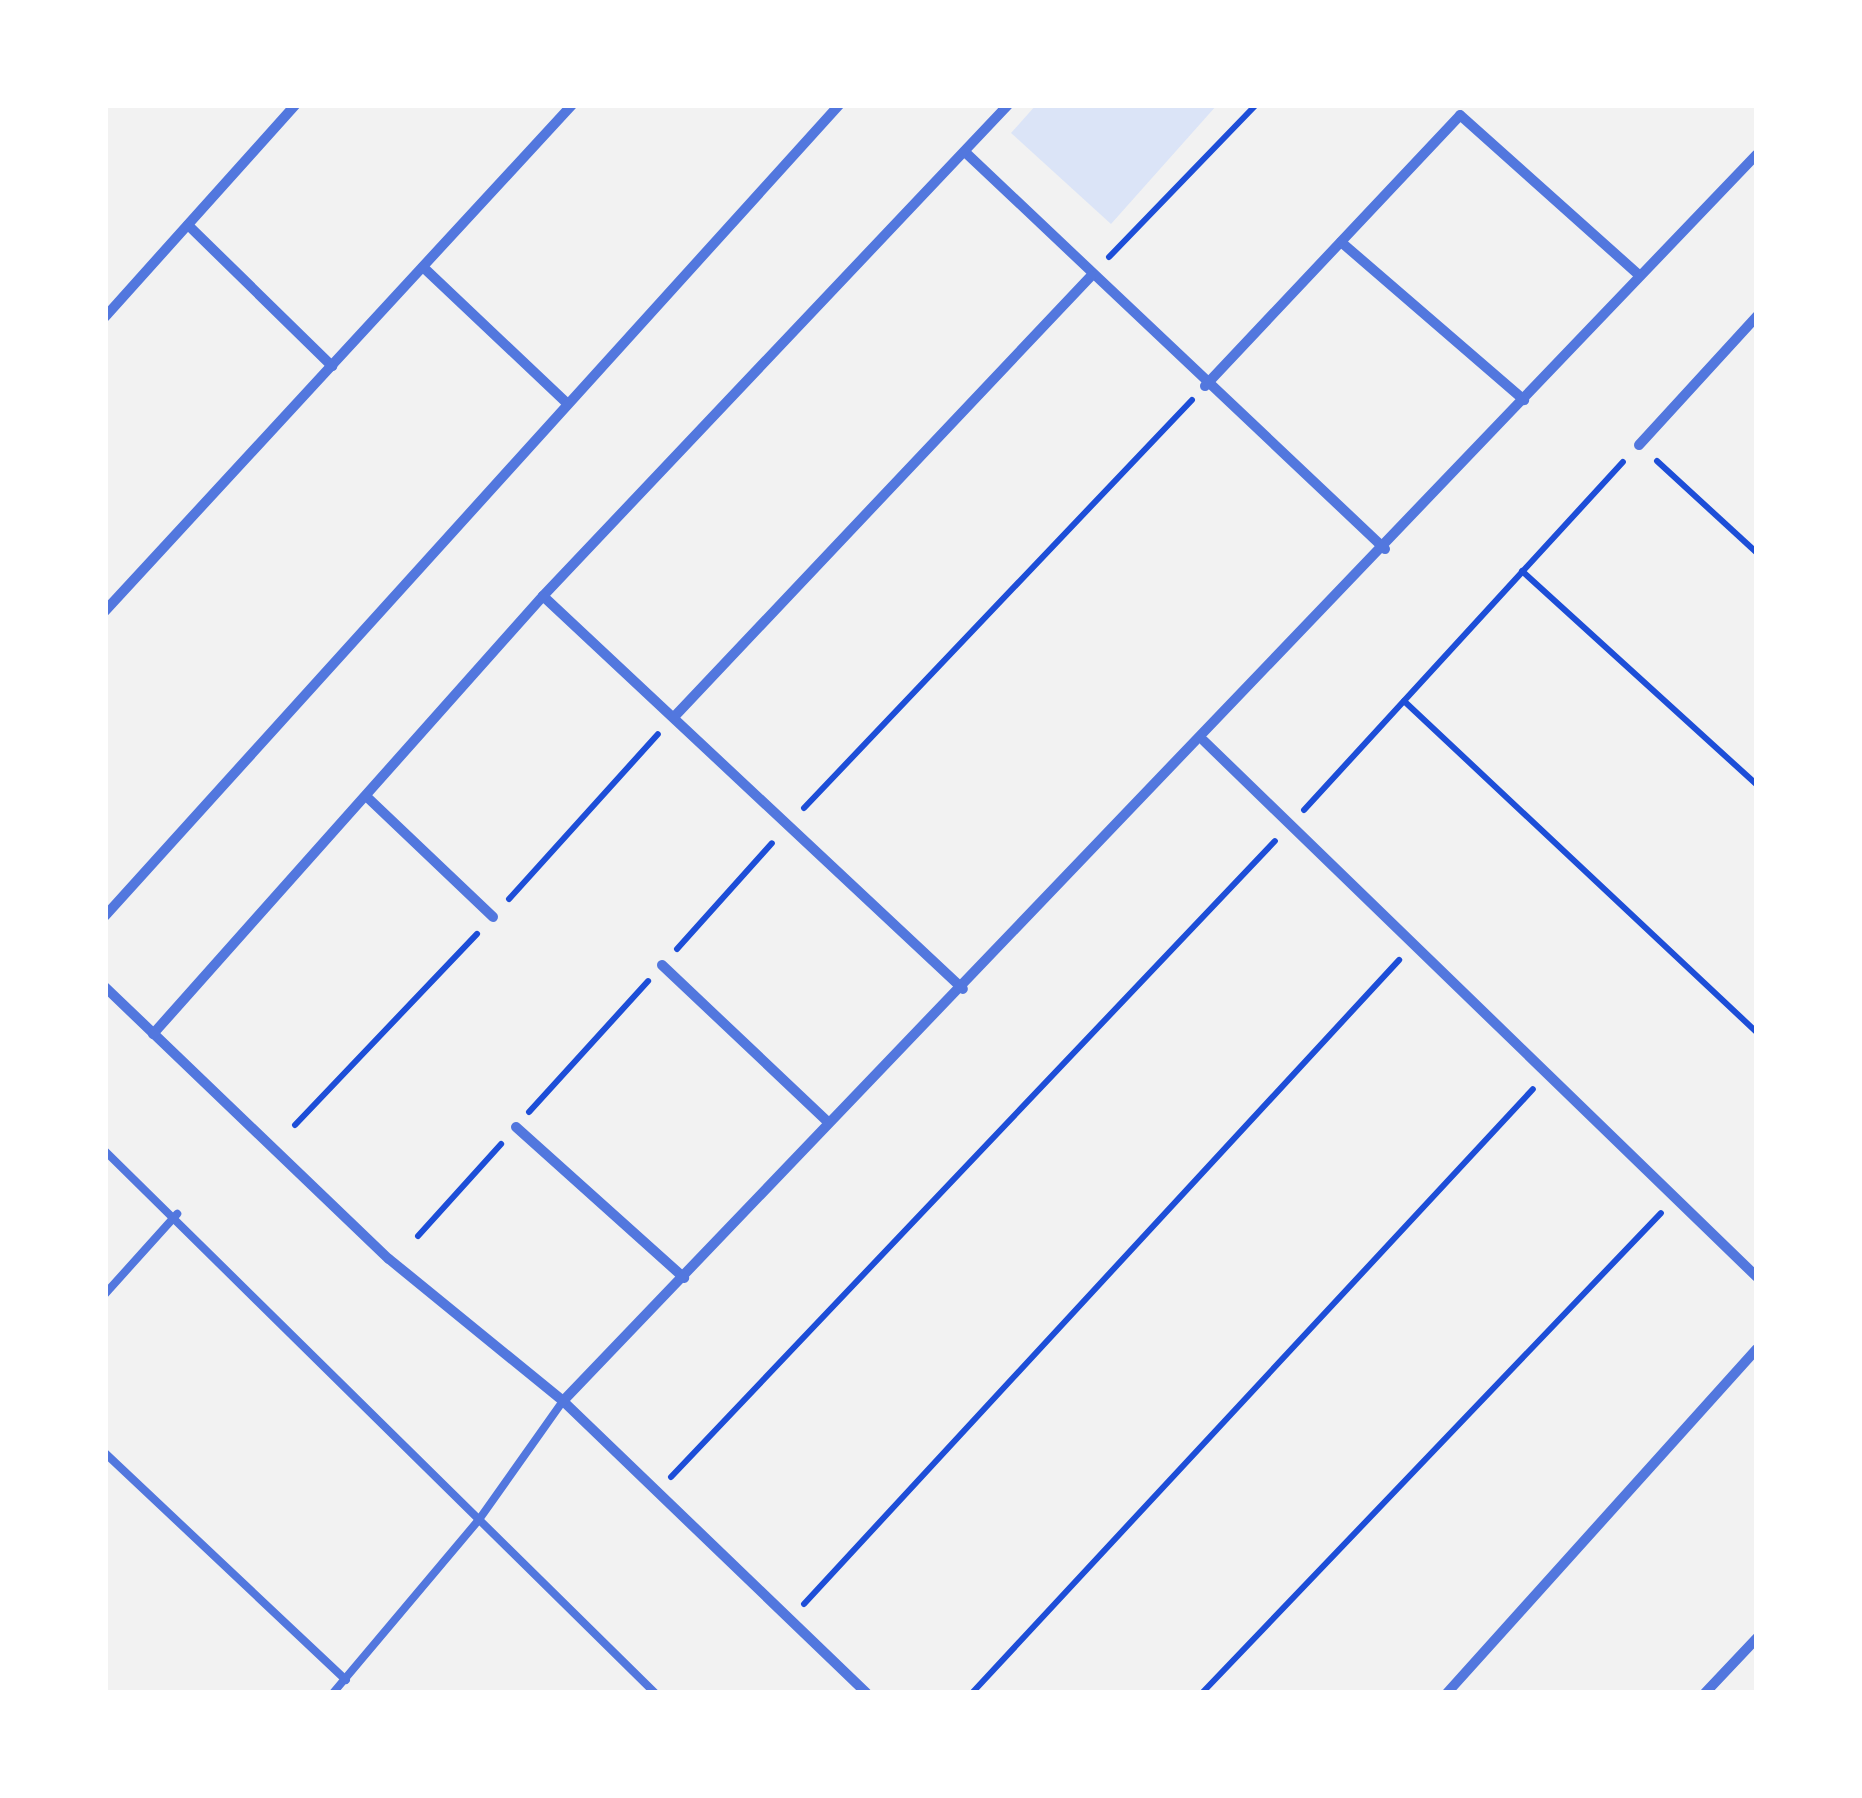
<!DOCTYPE html>
<html>
<head>
<meta charset="utf-8">
<style>
	body { margin:0 }
	#map { position:relative; width:1862px; height:1798px; overflow:hidden; background:#f2f2f2; font-family:Roboto,sans-serif }
	div>[style] { position:absolute }
	[style*='--x'] { left:calc(var(--x)*1px); top:calc(var(--y)*1px); width:calc(var(--w)*1px); rotate:calc(var(--a)*1deg) }
	.green>* { inset:0; background:#dbe4f7 }
	.path>* { height:6px; margin:-3px; padding:0 3px; transform-origin:3px; border-radius:3px; background:#1d4ed8 }
	.service>* { height:8px; margin:-4px; padding:0 4px; transform-origin:4px; border-radius:4px; background:#5277de }
	.minor>* { height:10px; margin:-5px; padding:0 5px; transform-origin:5px; border-radius:5px; background:#5277de }
	span { translate:-50% -50%; white-space:nowrap; text-align:center; line-height:1.15; -webkit-text-stroke:9px #fff; paint-order:stroke }
	.frame { position:absolute; inset:0; border:108px solid #fff; pointer-events:none }
</style>
</head>
<body>
<div id="map">
	<div class="green">
		<i style="clip-path:polygon(1036px 105px,1217px 105px,1111px 224px,1011px 133px)"></i>
	</div>
	<div class="path">
		<i style="--x:1109;--y:257;--w:211;--a:-46"></i>
		<i style="--x:1657;--y:461;--w:136;--a:42.6"></i>
		<i style="--x:1522;--y:571;--w:318;--a:42.3"></i>
		<i style="--x:1404;--y:701;--w:484;--a:43.2"></i>
		<i style="--x:804;--y:808;--w:563;--a:-46.44"></i>
		<i style="--x:1304;--y:810;--w:472;--a:-47.5"></i>
		<i style="--x:509;--y:899;--w:222;--a:-47.9"></i>
		<i style="--x:677;--y:949;--w:142;--a:-48.1"></i>
		<i style="--x:529;--y:1112;--w:177;--a:-47.7"></i>
		<i style="--x:295;--y:1125;--w:264;--a:-46.4"></i>
		<i style="--x:418;--y:1236;--w:124;--a:-47.9"></i>
		<i style="--x:671;--y:1477;--w:877;--a:-46.48"></i>
		<i style="--x:804;--y:1604;--w:877;--a:-47.26"></i>
		<i style="--x:972;--y:1693;--w:824;--a:-47.11"></i>
		<i style="--x:1202;--y:1693;--w:664;--a:-46.28"></i>
	</div>
	<div class="service">
		<i style="--x:105;--y:1151;--w:772;--a:44.58"></i>
		<i style="--x:105;--y:1294;--w:108;--a:-48"></i>
		<i style="--x:105;--y:1453;--w:331;--a:43.3"></i>
		<i style="--x:333;--y:1693;--w:225;--a:-49.9"></i>
		<i style="--x:478;--y:1521;--w:147;--a:-54.7"></i>
	</div>
	<div class="minor">
		<i style="--x:965;--y:152;--w:578;--a:43.39"></i>
		<i style="--x:188;--y:225;--w:202;--a:44.4"></i>
		<i style="--x:1341;--y:242;--w:242;--a:40.8"></i>
		<i style="--x:423;--y:267;--w:198;--a:43.4"></i>
		<i style="--x:105;--y:317;--w:285;--a:-48.1"></i>
		<i style="--x:1205;--y:386;--w:372;--a:-46.7"></i>
		<i style="--x:1460;--y:115;--w:240;--a:41.8"></i>
		<i style="--x:1639;--y:445;--w:175;--a:-47.5"></i>
		<i style="--x:543;--y:596;--w:575;--a:43.1"></i>
		<i style="--x:105;--y:611;--w:689;--a:-47.3"></i>
		<i style="--x:674;--y:717;--w:607;--a:-46.6"></i>
		<i style="--x:1204;--y:741;--w:770;--a:44.11"></i>
		<i style="--x:367;--y:797;--w:174;--a:43.6"></i>
		<i style="--x:105;--y:916;--w:1094;--a:-47.85"></i>
		<i style="--x:662;--y:965;--w:226;--a:43.4"></i>
		<i style="--x:105;--y:987;--w:393;--a:43.8"></i>
		<i style="--x:389;--y:1259;--w:225;--a:39.2"></i>
		<i style="--x:563;--y:1401;--w:421;--a:43.9"></i>
		<i style="--x:153;--y:1034;--w:586;--a:-48.32"></i>
		<i style="--x:543;--y:596;--w:676;--a:-46.56"></i>
		<i style="--x:516;--y:1127;--w:226;--a:41.9"></i>
		<i style="--x:563;--y:1401;--w:1726;--a:-46.24"></i>
		<i style="--x:1447;--y:1693;--w:463;--a:-48"></i>
		<i style="--x:1705;--y:1693;--w:76;--a:-46.6"></i>
	</div>
	<div class="frame"></div>
</div>
</body>
</html>
